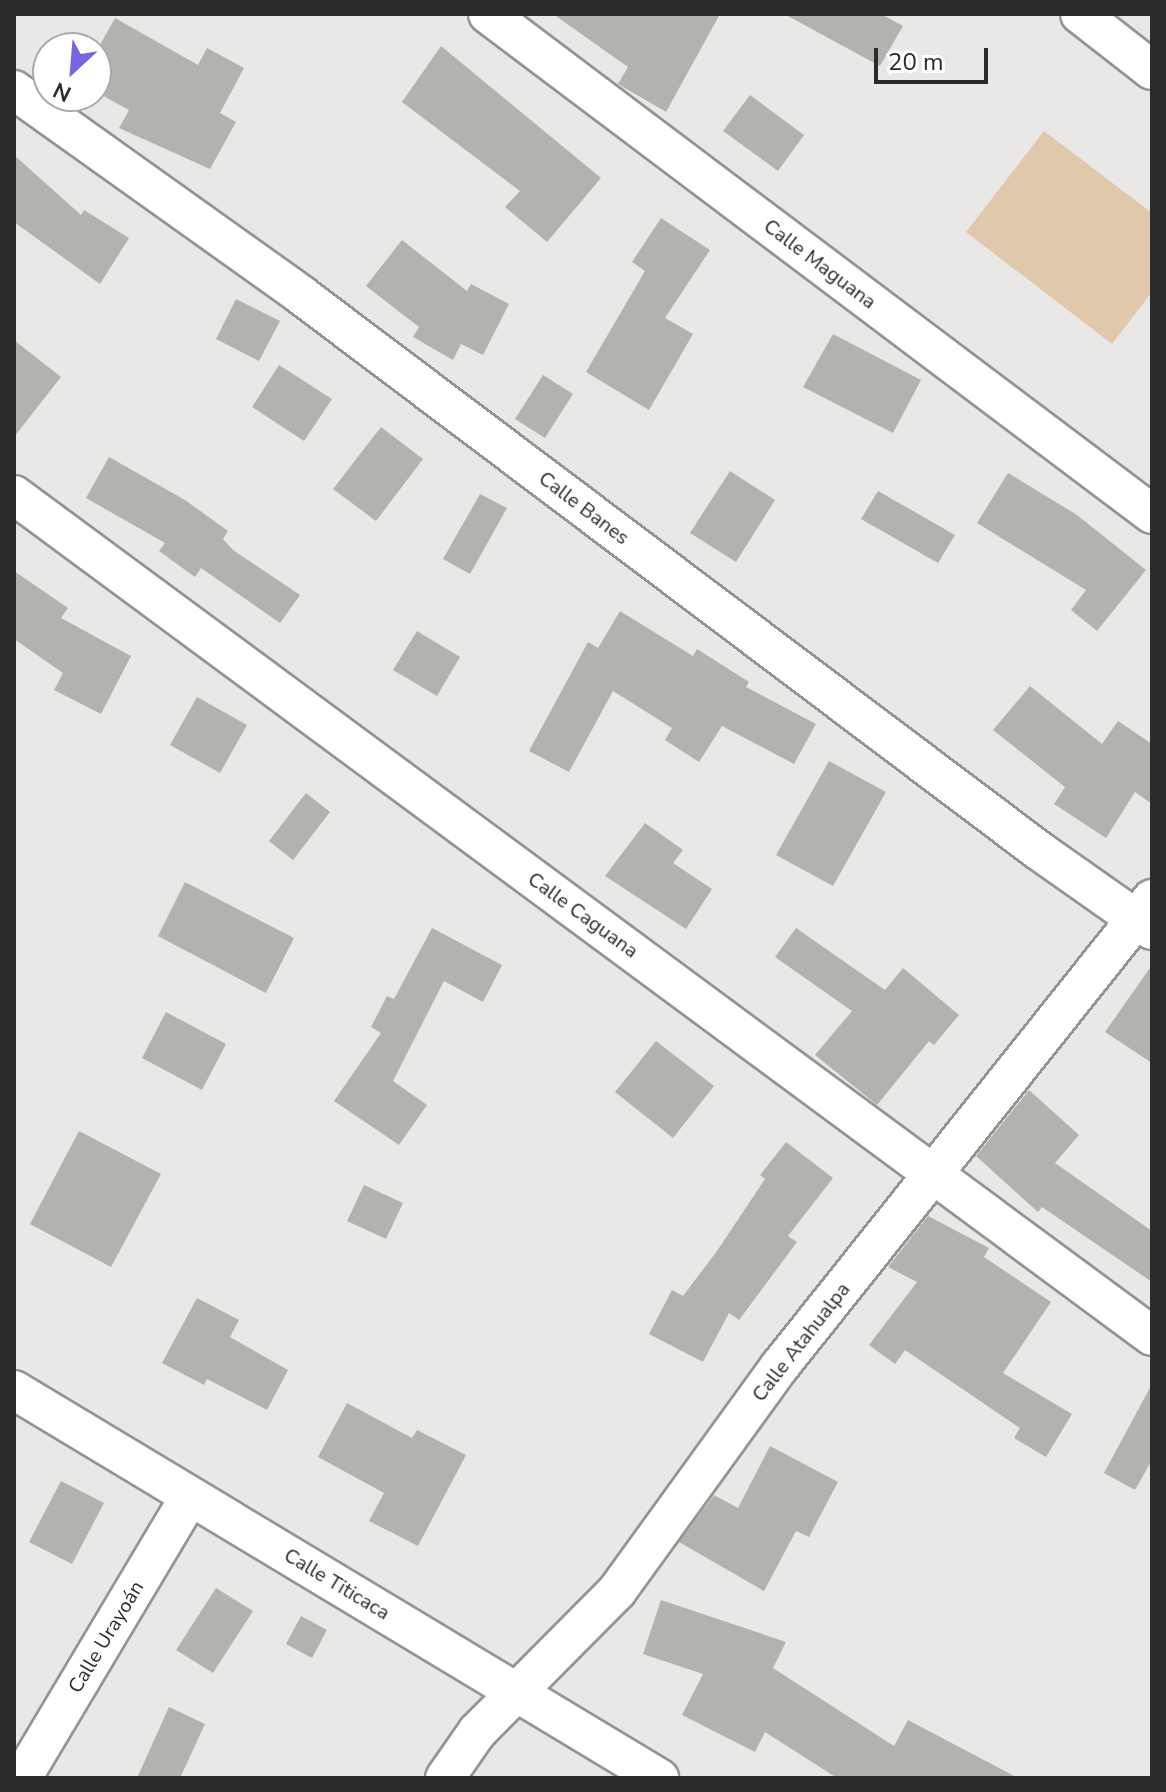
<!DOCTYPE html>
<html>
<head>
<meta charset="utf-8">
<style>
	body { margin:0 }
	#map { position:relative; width:1166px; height:1792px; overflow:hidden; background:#eae8e6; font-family:"Nunito Sans",sans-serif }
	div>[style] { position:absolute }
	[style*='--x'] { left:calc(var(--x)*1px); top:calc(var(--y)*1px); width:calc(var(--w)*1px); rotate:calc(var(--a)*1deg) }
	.green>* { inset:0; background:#dfc9aa }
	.building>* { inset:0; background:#b4b2af }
	.roads { filter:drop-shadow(2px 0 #959491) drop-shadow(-2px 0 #959491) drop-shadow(0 2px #959491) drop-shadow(0 -2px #959491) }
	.minor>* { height:38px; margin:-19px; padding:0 19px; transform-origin:19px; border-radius:19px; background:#fff }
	span { translate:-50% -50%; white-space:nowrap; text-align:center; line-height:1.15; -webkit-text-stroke:7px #fff; paint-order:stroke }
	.street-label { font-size:20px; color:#2c2b2a }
	.frame { position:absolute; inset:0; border:16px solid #2c2b2a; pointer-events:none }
	.north { position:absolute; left:32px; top:32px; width:80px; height:80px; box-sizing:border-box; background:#fff; border:2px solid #abaaaa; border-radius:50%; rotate:206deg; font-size:22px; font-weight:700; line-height:32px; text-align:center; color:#2c2b2a }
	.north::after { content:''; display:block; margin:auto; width:28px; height:36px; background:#7764df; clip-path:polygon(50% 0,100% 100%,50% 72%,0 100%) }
	.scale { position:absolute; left:874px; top:48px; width:114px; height:36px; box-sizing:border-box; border:4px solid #2c2b2a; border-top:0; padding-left:10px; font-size:24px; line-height:28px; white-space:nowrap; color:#2c2b2a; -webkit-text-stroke:6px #fff; paint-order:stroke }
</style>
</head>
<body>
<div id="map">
	<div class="green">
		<i style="clip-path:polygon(1044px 131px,1152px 213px,1152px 292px,1112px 344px,966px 232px)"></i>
	</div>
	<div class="building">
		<i style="clip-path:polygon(553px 14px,720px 14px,666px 112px,618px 84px,628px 67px)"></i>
		<i style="clip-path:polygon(784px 14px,881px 14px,903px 26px,880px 66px)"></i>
		<i style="clip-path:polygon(115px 18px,198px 65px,207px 48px,244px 68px,220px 113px,236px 122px,210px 169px,119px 128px,129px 110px,96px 92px,96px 52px)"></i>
		<i style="clip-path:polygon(441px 46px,601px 178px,547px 242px,505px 207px,520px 191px,402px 102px)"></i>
		<i style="clip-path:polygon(750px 95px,804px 135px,778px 171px,723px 131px)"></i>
		<i style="clip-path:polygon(14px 155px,81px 215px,84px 210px,129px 238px,100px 284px,14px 222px)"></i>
		<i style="clip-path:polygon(661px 218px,710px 250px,665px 318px,693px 334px,649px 410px,586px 372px,645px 271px,632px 262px)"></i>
		<i style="clip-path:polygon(402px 240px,467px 291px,471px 284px,509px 304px,483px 355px,461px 344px,453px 360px,413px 337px,419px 327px,366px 286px)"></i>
		<i style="clip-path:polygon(236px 299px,280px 321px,259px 361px,216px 339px)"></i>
		<i style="clip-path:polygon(833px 334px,921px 380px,893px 433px,803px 387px)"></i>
		<i style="clip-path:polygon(14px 340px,61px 377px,14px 437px)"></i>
		<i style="clip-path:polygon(279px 365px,332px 399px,304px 441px,252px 407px)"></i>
		<i style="clip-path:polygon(543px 375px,573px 394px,545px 438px,515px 419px)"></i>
		<i style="clip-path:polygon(381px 427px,423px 459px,376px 521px,333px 489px)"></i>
		<i style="clip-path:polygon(109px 457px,185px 500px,228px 531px,223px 539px,233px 550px,300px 595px,280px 623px,201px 568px,195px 577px,159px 551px,165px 543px,86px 498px)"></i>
		<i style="clip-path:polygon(730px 471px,775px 500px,736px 562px,690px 533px)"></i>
		<i style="clip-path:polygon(1008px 473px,1077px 515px,1146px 570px,1097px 631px,1071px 610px,1086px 590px,977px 523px)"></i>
		<i style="clip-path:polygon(878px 491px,955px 535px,938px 563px,861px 519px)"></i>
		<i style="clip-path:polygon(480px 494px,507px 508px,470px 574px,443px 559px)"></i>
		<i style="clip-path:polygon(14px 571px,68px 608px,61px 618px,131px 656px,101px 714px,54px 690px,63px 673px,14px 639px)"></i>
		<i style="clip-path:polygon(620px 611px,693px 656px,697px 649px,749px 682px,746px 687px,816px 724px,794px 764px,722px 726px,699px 762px,665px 740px,672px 728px,613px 691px,569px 772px,529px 751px,588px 642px,598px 648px)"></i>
		<i style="clip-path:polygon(417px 631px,460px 657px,437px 696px,393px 670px)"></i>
		<i style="clip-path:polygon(1030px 686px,1102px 744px,1118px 721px,1152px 744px,1152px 804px,1135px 792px,1106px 838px,1054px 804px,1065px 787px,993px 730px)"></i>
		<i style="clip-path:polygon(197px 697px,247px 725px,220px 773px,170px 745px)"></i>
		<i style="clip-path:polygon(829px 761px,886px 792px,833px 886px,776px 855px)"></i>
		<i style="clip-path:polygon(306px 793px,330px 812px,293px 860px,269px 841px)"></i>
		<i style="clip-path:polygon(645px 823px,683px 850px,673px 863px,712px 889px,686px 929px,605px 876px)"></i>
		<i style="clip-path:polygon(185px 882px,294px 938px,266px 993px,158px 936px)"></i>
		<i style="clip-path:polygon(432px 928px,502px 965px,483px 1002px,444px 981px,393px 1081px,427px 1105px,399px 1145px,334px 1101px,381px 1033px,371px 1027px,387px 996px,394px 999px)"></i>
		<i style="clip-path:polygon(796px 928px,885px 990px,903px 968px,959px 1015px,934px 1045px,929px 1041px,877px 1105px,815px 1055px,852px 1011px,775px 957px)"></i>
		<i style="clip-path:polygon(1152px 965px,1152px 1063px,1105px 1032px)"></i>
		<i style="clip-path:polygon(166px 1012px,226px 1044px,202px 1090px,142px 1058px)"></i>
		<i style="clip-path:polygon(656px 1041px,714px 1086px,673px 1138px,615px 1092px)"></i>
		<i style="clip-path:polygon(1029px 1090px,1079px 1135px,1055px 1163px,1152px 1231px,1152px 1282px,1042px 1207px,1038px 1212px,976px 1156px)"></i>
		<i style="clip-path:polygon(79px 1131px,161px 1174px,111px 1267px,30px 1224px)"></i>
		<i style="clip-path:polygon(786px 1142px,833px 1178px,788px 1236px,797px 1242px,739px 1320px,729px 1313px,703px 1362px,649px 1334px,672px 1290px,683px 1296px,717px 1251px,765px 1179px,760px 1175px)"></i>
		<i style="clip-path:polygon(364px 1185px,403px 1203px,386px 1239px,347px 1221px)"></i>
		<i style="clip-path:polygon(928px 1216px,989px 1248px,984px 1257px,1051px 1302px,1003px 1373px,1072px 1414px,1046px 1457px,1014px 1438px,1020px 1428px,905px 1350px,895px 1364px,869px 1345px,917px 1282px,888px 1267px)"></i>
		<i style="clip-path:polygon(197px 1298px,239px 1320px,230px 1337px,288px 1370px,267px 1410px,207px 1379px,204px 1385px,162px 1363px)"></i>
		<i style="clip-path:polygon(1152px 1384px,1152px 1460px,1135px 1490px,1104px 1473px)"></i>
		<i style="clip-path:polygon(347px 1403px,412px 1438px,417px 1430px,466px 1455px,418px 1546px,369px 1521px,384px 1493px,318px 1457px)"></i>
		<i style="clip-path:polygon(770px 1446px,838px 1482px,809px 1537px,796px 1531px,764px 1591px,679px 1542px,714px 1495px,738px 1508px)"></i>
		<i style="clip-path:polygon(61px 1481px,104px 1503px,72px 1564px,29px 1542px)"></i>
		<i style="clip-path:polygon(216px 1588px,253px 1611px,213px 1673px,176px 1650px)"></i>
		<i style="clip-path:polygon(661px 1600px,786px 1642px,773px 1668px,894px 1746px,908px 1720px,1018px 1778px,837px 1778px,765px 1732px,755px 1752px,682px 1715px,703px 1674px,643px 1654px)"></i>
		<i style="clip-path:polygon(301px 1616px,327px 1630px,312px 1658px,286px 1644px)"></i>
		<i style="clip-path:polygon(169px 1707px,205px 1724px,180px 1778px,137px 1778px)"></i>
	</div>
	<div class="roads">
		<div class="minor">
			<i style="--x:488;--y:14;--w:831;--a:36.98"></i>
			<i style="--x:1080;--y:14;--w:91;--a:37.9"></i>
			<i style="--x:14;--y:90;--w:353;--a:35.5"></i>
			<i style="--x:301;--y:295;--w:923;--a:36.98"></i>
			<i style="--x:1038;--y:850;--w:139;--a:35.1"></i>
			<i style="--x:14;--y:495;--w:1415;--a:36.46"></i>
			<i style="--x:14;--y:1390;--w:753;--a:31.03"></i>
			<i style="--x:22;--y:1778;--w:328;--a:-59.2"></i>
			<i style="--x:445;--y:1778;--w:56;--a:-55.2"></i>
			<i style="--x:477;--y:1732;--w:199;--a:-45.2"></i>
			<i style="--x:617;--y:1591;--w:278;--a:-54.1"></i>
			<i style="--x:780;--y:1366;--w:597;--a:-51.46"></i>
		</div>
	</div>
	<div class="street-label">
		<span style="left:820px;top:264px;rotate:37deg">Calle Maguana</span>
		<span style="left:584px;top:508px;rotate:37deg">Calle Banes</span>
		<span style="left:583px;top:915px;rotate:36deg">Calle Caguana</span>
		<span style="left:801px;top:1342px;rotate:-52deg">Calle Atahualpa</span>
		<span style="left:337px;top:1584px;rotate:31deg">Calle Titicaca</span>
		<span style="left:106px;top:1637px;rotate:-59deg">Calle Urayoán</span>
	</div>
	<div class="frame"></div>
	<div class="north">N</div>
	<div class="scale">20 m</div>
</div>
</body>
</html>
